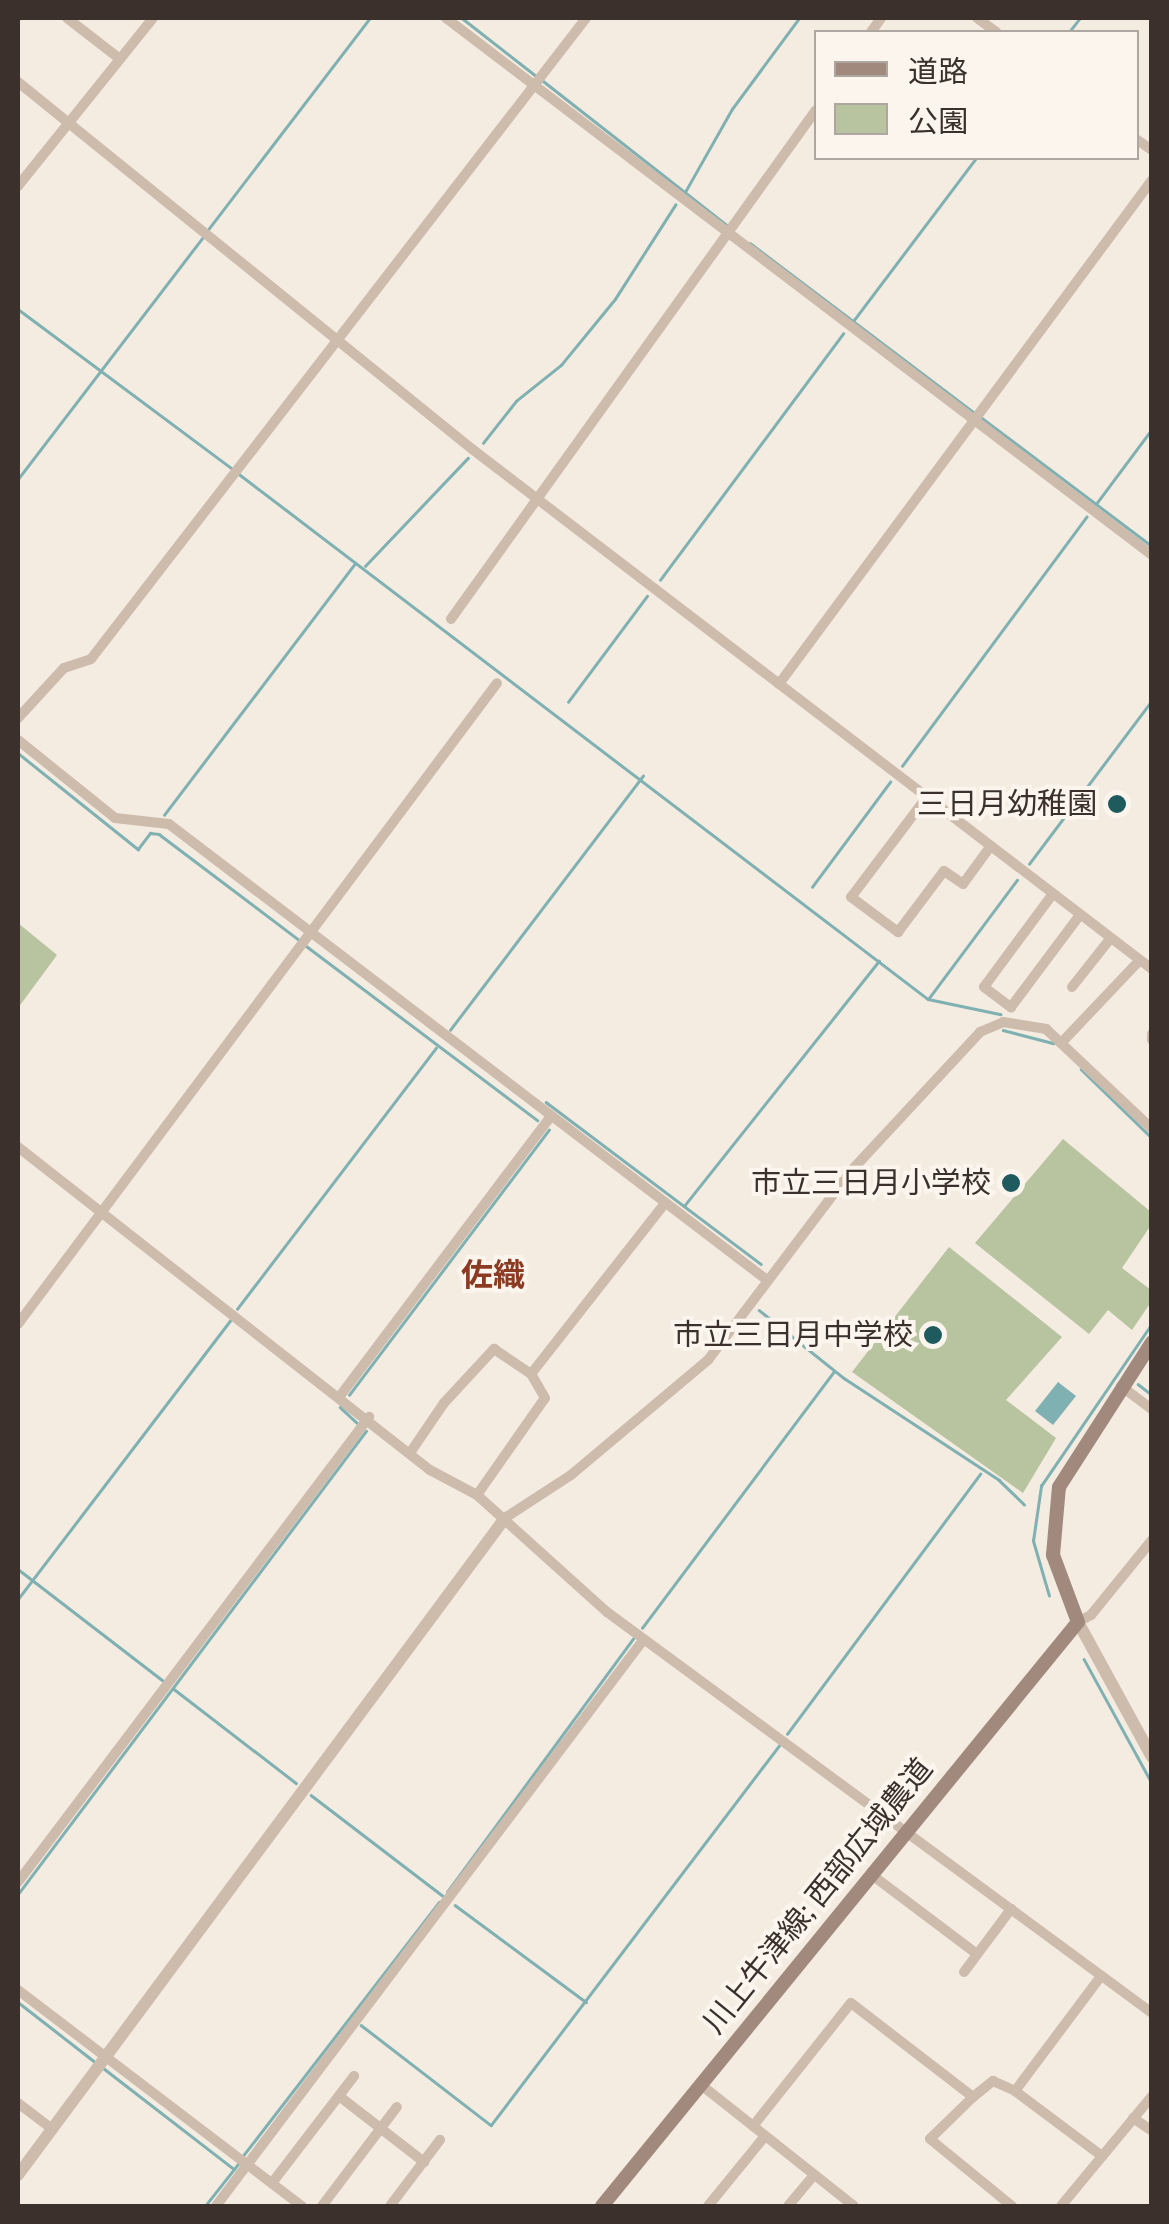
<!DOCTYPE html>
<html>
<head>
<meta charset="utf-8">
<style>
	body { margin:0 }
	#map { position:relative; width:1169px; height:2224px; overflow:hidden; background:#f4ebe1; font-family:Cabin,"Noto Sans JP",sans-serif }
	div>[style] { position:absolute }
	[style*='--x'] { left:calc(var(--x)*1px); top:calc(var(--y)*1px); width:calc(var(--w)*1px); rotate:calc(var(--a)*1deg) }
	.green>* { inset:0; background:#b8c4a0 }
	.water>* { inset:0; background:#7fb0b2 }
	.stream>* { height:2.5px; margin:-1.25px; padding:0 1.25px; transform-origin:1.25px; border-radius:1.25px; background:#7fb0b2 }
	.minor>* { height:10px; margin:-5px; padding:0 5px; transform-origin:5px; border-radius:5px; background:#cdbbac }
	.tertiary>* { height:12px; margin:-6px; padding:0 6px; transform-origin:6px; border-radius:6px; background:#cdbbac }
	.secondary>* { height:14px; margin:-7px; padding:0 7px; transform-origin:7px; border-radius:7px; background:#a18a7d }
	.dots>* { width:28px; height:28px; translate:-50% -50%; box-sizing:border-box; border:5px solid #fbf5ee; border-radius:50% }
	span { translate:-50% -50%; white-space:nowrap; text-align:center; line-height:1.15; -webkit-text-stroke:8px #fbf5ee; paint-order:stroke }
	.poi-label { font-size:30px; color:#3b302b }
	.right { translate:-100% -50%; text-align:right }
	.street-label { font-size:30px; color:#3b302b }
	.neighbourhood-label { font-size:32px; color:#8c3b22; font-weight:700 }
	.frame { position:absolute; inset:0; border:20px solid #3b302b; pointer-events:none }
	.legend { position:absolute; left:814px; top:30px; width:325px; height:130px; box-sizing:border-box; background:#fbf5ee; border:2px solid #aea6a0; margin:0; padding:12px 18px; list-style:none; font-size:30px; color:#3b302b }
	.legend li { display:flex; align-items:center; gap:20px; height:50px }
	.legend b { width:50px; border:2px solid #aea6a0 }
</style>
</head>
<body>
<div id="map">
	<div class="green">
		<i style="clip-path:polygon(18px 923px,57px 955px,18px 1008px)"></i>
		<i style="clip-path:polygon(1063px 1139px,1151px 1212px,1151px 1225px,1122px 1268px,1151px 1290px,1151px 1302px,1132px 1330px,1108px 1310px,1089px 1334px,975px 1243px)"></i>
		<i style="clip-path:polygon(949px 1247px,1062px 1337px,1006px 1400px,1056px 1438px,1023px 1493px,852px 1372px)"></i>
	</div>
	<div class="water">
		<i style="clip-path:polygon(1058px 1382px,1076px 1396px,1053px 1425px,1035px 1411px)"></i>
	</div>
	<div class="stream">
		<i style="--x:462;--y:18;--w:93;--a:38"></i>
		<i style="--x:18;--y:20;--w:3;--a:-45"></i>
		<i style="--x:1069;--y:32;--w:18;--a:-52"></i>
		<i style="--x:542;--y:80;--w:236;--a:38.1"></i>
		<i style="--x:685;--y:192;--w:95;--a:-60.5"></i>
		<i style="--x:732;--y:109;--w:113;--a:-53.6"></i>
		<i style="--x:207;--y:231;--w:268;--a:-52.6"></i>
		<i style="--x:750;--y:243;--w:282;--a:37.1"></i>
		<i style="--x:18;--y:309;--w:268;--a:36.7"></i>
		<i style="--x:854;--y:320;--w:203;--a:-53"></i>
		<i style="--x:982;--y:418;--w:213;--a:37"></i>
		<i style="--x:483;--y:443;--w:53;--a:-51.8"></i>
		<i style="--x:516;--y:401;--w:58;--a:-38.7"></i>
		<i style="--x:561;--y:365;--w:85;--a:-50.7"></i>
		<i style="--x:615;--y:299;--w:112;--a:-57.4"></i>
		<i style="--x:239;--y:474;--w:866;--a:37.31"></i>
		<i style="--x:928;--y:999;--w:74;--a:11.8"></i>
		<i style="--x:18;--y:479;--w:303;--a:-52.6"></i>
		<i style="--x:1096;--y:504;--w:94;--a:-53.3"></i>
		<i style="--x:365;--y:566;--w:149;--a:-46.4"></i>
		<i style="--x:660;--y:580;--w:307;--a:-53.4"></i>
		<i style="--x:568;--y:702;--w:132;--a:-53.3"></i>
		<i style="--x:18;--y:753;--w:154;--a:38.7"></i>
		<i style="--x:138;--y:849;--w:20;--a:-53"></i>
		<i style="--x:150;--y:833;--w:9;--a:6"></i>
		<i style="--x:159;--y:834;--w:176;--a:37.1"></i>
		<i style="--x:902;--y:766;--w:310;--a:-53.5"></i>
		<i style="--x:164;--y:815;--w:316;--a:-52.8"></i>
		<i style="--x:1029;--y:864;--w:205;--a:-53.1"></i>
		<i style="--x:812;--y:887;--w:131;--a:-53.4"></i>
		<i style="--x:305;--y:945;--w:291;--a:37"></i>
		<i style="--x:929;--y:998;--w:147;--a:-53.3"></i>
		<i style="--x:450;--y:1030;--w:319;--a:-52.8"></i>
		<i style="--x:1003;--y:1030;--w:52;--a:14.6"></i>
		<i style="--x:1081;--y:1069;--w:99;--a:44.2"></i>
		<i style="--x:546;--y:1102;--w:269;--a:37"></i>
		<i style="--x:684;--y:1206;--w:313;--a:-51.5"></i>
		<i style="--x:237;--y:1309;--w:328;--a:-52.7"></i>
		<i style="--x:759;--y:1310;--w:109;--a:38.7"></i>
		<i style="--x:844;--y:1378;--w:186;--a:33.3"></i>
		<i style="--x:999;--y:1480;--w:35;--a:44"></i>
		<i style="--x:1138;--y:1384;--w:18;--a:38"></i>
		<i style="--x:349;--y:1395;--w:332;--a:-53"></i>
		<i style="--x:340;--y:1407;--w:23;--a:43"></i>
		<i style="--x:18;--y:1569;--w:182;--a:37.6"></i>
		<i style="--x:1049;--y:1596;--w:57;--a:-106.2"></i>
		<i style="--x:1033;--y:1541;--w:56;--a:-81.7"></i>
		<i style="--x:1041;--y:1486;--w:197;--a:-55.7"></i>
		<i style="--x:18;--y:1599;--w:352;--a:-52.7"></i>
		<i style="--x:642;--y:1628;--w:319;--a:-53.2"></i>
		<i style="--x:1084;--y:1659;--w:141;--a:61.3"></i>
		<i style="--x:174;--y:1689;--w:154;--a:37.6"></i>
		<i style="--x:787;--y:1734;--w:324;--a:-53.4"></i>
		<i style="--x:311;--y:1795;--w:165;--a:37.4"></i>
		<i style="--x:447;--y:1892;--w:314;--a:-53.7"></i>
		<i style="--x:18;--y:1894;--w:579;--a:-53.07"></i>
		<i style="--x:455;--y:1905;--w:163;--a:36.5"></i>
		<i style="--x:18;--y:2002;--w:98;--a:37.9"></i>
		<i style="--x:361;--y:2025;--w:164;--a:37.6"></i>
		<i style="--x:491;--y:2125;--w:477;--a:-52.8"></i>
		<i style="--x:102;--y:2067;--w:167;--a:37.7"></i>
		<i style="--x:242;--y:2157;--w:322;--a:-52.3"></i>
		<i style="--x:205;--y:2206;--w:53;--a:-51.8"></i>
	</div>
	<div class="minor">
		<i style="--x:67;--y:18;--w:67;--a:37.7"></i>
		<i style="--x:446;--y:18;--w:887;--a:37.26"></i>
		<i style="--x:977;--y:18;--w:24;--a:36"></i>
		<i style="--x:871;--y:32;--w:17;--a:-54"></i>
		<i style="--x:18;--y:82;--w:584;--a:38.95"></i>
		<i style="--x:472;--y:449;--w:856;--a:37.41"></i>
		<i style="--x:1136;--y:139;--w:19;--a:35"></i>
		<i style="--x:18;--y:186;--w:216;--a:-51.2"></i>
		<i style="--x:451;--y:619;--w:626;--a:-54.36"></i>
		<i style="--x:779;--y:684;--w:627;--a:-53.5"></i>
		<i style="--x:18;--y:718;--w:68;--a:-47.4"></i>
		<i style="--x:64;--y:668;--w:28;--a:-18"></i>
		<i style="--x:91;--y:659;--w:810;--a:-52.32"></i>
		<i style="--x:18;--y:740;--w:124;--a:38.8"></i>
		<i style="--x:115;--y:818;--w:54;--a:6.3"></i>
		<i style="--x:169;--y:824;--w:752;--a:37.33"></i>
		<i style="--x:926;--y:798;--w:124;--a:127.1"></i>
		<i style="--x:851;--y:897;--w:59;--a:36.7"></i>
		<i style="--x:898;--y:932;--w:76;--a:-53"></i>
		<i style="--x:944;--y:871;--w:23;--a:34"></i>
		<i style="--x:963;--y:884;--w:46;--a:-53.9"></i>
		<i style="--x:1052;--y:895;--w:114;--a:126.5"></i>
		<i style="--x:984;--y:987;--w:34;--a:37"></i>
		<i style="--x:1011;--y:1007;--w:114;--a:-53.2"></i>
		<i style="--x:1072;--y:987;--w:61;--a:-51.6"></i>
		<i style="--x:1152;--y:1034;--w:6;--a:90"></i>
		<i style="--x:1064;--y:1040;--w:108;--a:-46.5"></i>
		<i style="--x:18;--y:1147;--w:524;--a:38.1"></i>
		<i style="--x:430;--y:1470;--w:53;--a:28"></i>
		<i style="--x:477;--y:1495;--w:175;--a:42"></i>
		<i style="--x:607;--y:1612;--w:677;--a:36.34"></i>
		<i style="--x:18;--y:1324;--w:800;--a:-53.23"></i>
		<i style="--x:1121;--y:1386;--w:39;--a:37"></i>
		<i style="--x:340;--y:1396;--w:351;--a:-53"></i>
		<i style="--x:410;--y:1453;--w:60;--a:-55.8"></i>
		<i style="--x:444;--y:1403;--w:74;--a:-47.2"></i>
		<i style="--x:494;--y:1349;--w:45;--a:34"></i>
		<i style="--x:531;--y:1374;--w:217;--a:-51.9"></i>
		<i style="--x:477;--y:1495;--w:118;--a:-55"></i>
		<i style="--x:545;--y:1398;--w:28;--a:-120"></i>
		<i style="--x:505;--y:1518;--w:79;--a:-33.1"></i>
		<i style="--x:571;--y:1475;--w:179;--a:-40"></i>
		<i style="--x:708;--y:1360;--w:237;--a:-52.9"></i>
		<i style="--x:851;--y:1171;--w:190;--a:-47.1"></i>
		<i style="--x:980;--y:1032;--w:25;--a:-23"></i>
		<i style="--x:1003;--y:1022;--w:44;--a:9.2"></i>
		<i style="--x:1046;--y:1029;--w:146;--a:43.3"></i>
		<i style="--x:1078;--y:1622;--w:15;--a:-28"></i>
		<i style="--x:1091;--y:1615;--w:97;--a:-50.9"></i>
		<i style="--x:872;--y:1875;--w:131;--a:37"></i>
		<i style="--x:18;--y:1882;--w:583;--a:-52.95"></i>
		<i style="--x:964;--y:1972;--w:79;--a:-53.3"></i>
		<i style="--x:18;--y:1990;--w:357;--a:37.3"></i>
		<i style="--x:700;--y:2084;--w:196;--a:38.4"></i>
		<i style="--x:1015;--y:2091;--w:144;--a:-53.2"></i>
		<i style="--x:339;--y:2096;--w:108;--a:37.8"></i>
		<i style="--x:973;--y:2097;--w:60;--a:135.7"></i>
		<i style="--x:930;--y:2139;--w:106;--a:39.3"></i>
		<i style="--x:18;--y:2103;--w:43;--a:37.4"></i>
		<i style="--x:1133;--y:2118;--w:23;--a:34"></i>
		<i style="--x:753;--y:2126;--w:157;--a:-51.5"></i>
		<i style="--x:851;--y:2003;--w:154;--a:37.6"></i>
		<i style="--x:973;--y:2097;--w:26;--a:-39"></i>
		<i style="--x:993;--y:2081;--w:24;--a:24"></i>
		<i style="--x:1015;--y:2091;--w:109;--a:36.8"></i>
		<i style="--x:272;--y:2183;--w:135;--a:-52.5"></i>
		<i style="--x:216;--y:2206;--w:710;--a:-52.95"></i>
		<i style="--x:322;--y:2206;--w:124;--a:-52.9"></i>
		<i style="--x:390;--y:2206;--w:83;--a:-52.9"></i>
		<i style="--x:708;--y:2206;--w:90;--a:-50.8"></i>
		<i style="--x:788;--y:2206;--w:40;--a:-50"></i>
		<i style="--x:1061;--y:2206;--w:143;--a:-50.4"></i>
	</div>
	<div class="tertiary">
		<i style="--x:1078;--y:1622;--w:154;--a:61.3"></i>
		<i style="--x:18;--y:2175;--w:818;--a:-53.45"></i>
	</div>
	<div class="secondary">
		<i style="--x:602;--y:2206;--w:753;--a:-50.82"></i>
		<i style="--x:1078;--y:1622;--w:72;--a:-110.5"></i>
		<i style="--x:1053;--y:1555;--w:68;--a:-85"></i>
		<i style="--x:1059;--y:1487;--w:172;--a:-57.3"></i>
	</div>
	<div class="dots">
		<i style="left:1117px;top:804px;background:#1f5a5e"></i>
		<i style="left:1011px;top:1183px;background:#1f5a5e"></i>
		<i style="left:933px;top:1335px;background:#1f5a5e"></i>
	</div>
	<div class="poi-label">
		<span class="right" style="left:1097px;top:804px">三日月幼稚園</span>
		<span class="right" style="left:991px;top:1183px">市立三日月小学校</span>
		<span class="right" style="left:913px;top:1335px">市立三日月中学校</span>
	</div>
	<div class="street-label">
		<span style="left:818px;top:1896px;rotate:-51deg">川上牛津線; 西部広域農道</span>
	</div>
	<div class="neighbourhood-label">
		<span style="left:493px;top:1275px">佐織</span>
	</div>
	<div class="frame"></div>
	<ul class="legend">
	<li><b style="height:12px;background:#a18a7d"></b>道路</li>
	<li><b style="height:28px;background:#b8c4a0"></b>公園</li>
	</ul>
</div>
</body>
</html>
